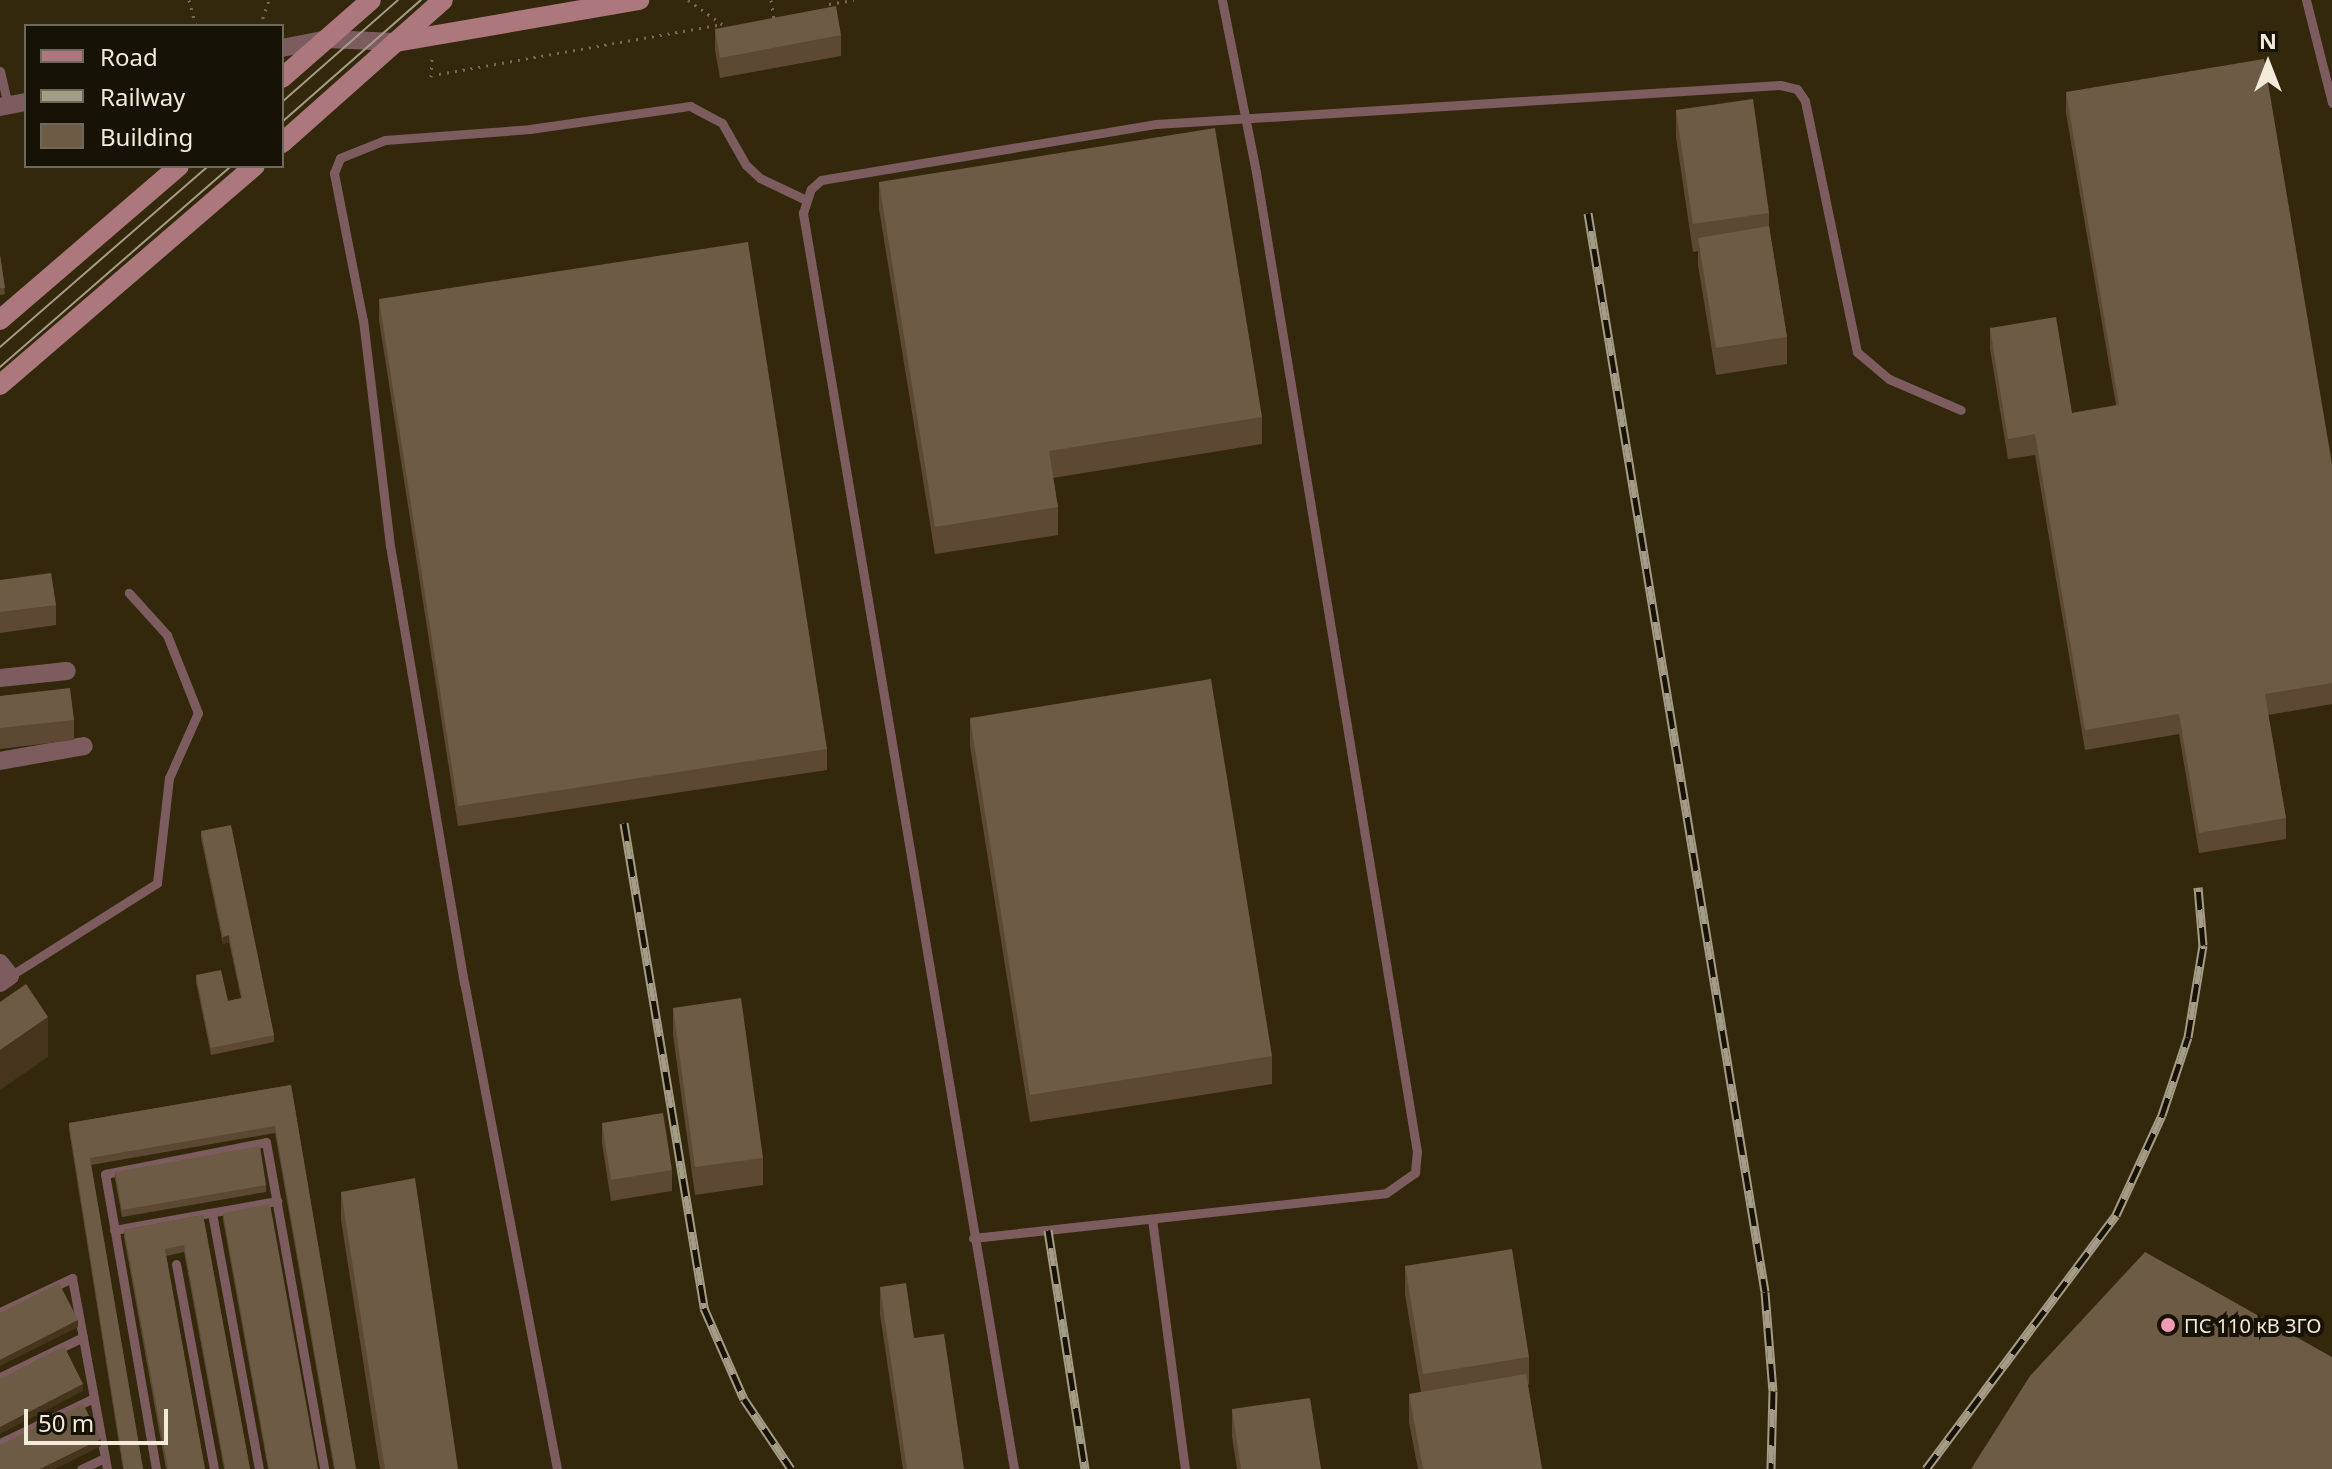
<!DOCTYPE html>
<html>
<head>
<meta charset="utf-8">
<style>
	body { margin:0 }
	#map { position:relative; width:2332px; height:1469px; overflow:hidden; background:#33280c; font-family:"Noto Sans",sans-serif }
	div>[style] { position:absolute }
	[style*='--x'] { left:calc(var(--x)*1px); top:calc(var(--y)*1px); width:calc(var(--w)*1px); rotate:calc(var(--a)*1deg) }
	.path>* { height:3px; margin-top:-1.5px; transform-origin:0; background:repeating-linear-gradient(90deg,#756b53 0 2px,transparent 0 8px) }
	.lane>* { height:9px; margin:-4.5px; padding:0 4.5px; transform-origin:4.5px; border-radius:4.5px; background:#7d5c5f }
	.street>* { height:18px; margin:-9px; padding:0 9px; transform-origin:9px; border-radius:9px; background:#7d5c5f }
	.secondary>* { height:20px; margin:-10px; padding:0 10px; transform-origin:10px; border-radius:10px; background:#ac787d }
	.tram>* { height:2px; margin:-1px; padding:0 1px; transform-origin:1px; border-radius:1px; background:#a49c86 }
	.rail>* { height:9px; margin-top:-4.5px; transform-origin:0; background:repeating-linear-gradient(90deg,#171206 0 18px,#a49c86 0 36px); box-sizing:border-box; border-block:2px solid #a49c86 }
	.wall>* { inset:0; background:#5d4933 }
	.shaded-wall>* { inset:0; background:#46351c }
	.building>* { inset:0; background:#6d5b45 }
	.dots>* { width:22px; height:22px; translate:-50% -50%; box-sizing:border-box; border:4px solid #171206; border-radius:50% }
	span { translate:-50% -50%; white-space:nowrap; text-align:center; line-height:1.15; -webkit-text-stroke:8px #171206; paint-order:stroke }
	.poi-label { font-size:20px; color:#f2ebda }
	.left { translate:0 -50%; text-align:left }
	.legend { position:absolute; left:24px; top:24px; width:260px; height:144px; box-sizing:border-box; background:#171206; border:2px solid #6f695b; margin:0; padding:10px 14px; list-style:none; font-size:24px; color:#f2ebda }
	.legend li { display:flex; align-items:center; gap:16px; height:40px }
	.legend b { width:40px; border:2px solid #6f695b }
	.north { position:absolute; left:2228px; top:24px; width:80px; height:80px; -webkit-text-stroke:6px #171206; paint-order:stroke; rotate:0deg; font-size:22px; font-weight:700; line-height:32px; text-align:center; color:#f2ebda }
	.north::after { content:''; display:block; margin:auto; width:28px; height:36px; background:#f2ebda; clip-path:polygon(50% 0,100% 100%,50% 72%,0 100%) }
	.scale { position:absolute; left:24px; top:1409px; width:144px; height:36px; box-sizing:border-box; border:4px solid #f2ebda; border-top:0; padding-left:10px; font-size:24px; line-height:28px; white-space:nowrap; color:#f2ebda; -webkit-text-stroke:6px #171206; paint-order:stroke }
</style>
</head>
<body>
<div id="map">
	<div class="path">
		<i style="--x:189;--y:0;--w:27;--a:75"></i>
		<i style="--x:688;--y:0;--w:42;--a:35.2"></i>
		<i style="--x:771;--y:0;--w:19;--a:81"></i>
		<i style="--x:829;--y:4;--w:25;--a:-9"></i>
		<i style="--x:260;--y:26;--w:28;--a:-71"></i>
		<i style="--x:439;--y:74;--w:287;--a:-10"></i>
		<i style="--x:431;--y:77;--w:20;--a:-87"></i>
	</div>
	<div class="lane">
		<i style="--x:2306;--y:0;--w:106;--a:75.8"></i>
		<i style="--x:0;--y:71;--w:36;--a:77"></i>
		<i style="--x:10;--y:976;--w:174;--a:-32.3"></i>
		<i style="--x:157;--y:883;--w:106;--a:-83.5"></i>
		<i style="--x:169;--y:778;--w:71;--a:-66"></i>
		<i style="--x:198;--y:713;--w:84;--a:-111.7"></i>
		<i style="--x:167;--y:635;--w:57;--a:-132.1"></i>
		<i style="--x:212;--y:1213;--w:260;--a:79.6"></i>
		<i style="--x:1152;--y:1219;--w:252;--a:82.5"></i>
		<i style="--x:114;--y:1230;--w:166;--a:-10.1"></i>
		<i style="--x:973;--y:1238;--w:415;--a:-6.2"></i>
		<i style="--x:1386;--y:1193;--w:35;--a:-35"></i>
		<i style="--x:1415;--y:1173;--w:21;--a:-85"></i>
		<i style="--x:1417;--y:1152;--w:993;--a:-99.33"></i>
		<i style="--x:1256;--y:172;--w:175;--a:-101.2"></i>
		<i style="--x:176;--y:1264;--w:208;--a:79.5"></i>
		<i style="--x:0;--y:1312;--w:80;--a:-25.3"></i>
		<i style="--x:72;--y:1278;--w:194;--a:79.6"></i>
		<i style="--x:0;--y:1377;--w:92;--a:-25.7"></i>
		<i style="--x:0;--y:1443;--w:104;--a:-25.6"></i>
		<i style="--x:81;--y:1469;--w:26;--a:-25"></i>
		<i style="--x:156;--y:1469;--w:299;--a:-99.8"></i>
		<i style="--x:105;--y:1174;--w:164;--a:-11.2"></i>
		<i style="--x:266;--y:1142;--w:332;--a:79.9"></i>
		<i style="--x:557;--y:1469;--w:495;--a:-100.8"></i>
		<i style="--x:464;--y:983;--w:443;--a:-99.6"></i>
		<i style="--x:390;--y:546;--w:227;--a:-96.8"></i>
		<i style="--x:363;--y:321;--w:151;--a:-101.1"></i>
		<i style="--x:334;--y:173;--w:16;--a:-68"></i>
		<i style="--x:340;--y:158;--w:48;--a:-21.8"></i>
		<i style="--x:385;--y:140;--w:145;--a:-4.3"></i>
		<i style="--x:530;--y:129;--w:162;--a:-8.2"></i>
		<i style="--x:690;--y:106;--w:36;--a:28"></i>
		<i style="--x:722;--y:123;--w:48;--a:60.3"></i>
		<i style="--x:746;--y:165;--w:19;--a:43"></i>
		<i style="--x:760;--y:178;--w:49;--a:25.5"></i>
		<i style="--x:1014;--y:1469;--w:1274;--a:-99.54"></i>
		<i style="--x:803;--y:213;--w:25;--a:-72"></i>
		<i style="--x:811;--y:189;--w:13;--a:-42"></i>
		<i style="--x:821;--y:180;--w:340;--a:-9.5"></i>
		<i style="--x:1156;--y:124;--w:625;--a:-3.58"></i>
		<i style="--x:1780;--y:85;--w:17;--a:13"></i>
		<i style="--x:1797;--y:89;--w:14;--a:56"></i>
		<i style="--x:1805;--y:101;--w:256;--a:78.3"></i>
		<i style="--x:1857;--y:352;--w:42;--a:40.2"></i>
		<i style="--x:1889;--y:379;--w:78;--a:23.3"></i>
	</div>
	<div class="street">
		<i style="--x:282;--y:48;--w:46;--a:-11.3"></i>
		<i style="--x:327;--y:39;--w:69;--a:2.5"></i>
		<i style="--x:0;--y:107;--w:26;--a:-11"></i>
		<i style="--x:0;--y:678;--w:67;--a:-6"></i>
		<i style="--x:0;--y:761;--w:85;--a:-10.1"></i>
		<i style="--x:0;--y:963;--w:16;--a:52"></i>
		<i style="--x:10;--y:976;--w:12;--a:145"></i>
	</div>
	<div class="secondary">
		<i style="--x:396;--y:42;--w:247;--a:-9.8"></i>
		<i style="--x:282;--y:78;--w:118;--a:-41.2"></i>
		<i style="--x:282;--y:143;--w:215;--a:-41.6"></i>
		<i style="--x:0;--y:320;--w:236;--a:-40.7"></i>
		<i style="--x:0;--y:385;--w:336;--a:-40.7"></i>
	</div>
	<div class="tram">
		<i style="--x:282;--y:102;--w:154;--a:-41.3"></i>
		<i style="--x:282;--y:122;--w:185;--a:-41.3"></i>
		<i style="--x:0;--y:347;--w:276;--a:-41"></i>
		<i style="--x:0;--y:367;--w:306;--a:-41"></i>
	</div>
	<div class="rail">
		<i style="--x:1588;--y:213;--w:1093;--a:80.68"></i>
		<i style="--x:1765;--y:1292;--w:99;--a:85.4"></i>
		<i style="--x:1773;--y:1391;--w:78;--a:91.5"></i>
		<i style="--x:624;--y:823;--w:492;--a:80.6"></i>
		<i style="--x:704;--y:1308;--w:99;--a:66.3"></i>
		<i style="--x:744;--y:1399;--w:84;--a:56.1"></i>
		<i style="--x:1048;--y:1230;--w:242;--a:81.2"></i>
		<i style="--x:1926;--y:1469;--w:317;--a:-53.2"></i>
		<i style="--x:2116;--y:1215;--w:110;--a:-65.3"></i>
		<i style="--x:2162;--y:1115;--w:82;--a:-71.6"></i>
		<i style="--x:2188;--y:1037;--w:93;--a:-80.7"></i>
		<i style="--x:2203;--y:945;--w:58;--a:-94.9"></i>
	</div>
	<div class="wall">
		<i style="clip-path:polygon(715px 29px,841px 35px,841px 56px,720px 78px,715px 50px)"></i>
		<i style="clip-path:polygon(2066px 92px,2332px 464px,2332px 704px,2268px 715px,2286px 818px,2286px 839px,2199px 853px,2179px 734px,2085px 750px,2035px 455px,2008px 459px,1990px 349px,1990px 328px,2072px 413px,2116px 405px,2066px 113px)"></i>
		<i style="clip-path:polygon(1676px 110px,1769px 213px,1769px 226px,1787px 337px,1787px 364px,1716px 375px,1698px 265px,1698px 251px,1693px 252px,1676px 137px)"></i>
		<i style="clip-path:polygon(879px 182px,1262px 417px,1262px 444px,1053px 478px,1058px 507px,1058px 535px,935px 554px,879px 209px)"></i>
		<i style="clip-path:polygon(0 255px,5px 294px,0 295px)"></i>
		<i style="clip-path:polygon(379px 299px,827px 749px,827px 770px,458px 826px,379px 320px)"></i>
		<i style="clip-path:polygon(0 580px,56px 605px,56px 625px,0 633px)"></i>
		<i style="clip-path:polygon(0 696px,74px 720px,74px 740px,0 749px)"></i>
		<i style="clip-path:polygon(970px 718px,1272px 1056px,1272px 1084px,1030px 1122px,970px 746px)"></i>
		<i style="clip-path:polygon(201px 831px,274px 1035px,274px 1042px,211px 1055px,196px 982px,196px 975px,228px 1001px,241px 998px,229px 942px,223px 944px,201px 838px)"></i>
		<i style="clip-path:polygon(673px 1008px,763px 1158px,763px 1185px,695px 1195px,673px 1035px)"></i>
		<i style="clip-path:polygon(291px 1085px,356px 1469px,334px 1469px,275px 1133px,91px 1165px,143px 1469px,123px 1469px,69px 1130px,69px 1123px)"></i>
		<i style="clip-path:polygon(602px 1123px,672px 1170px,672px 1191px,611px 1201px,602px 1143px)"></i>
		<i style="clip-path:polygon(115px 1172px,266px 1185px,266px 1192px,122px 1217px,115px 1179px)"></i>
		<i style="clip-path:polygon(341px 1192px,458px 1469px,380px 1469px,341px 1220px)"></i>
		<i style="clip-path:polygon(223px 1213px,318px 1469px,268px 1469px,223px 1220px)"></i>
		<i style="clip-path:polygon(203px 1215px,250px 1469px,224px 1469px,184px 1252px,166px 1256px,205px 1469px,166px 1469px,124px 1237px,124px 1230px)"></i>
		<i style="clip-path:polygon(1405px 1266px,1529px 1357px,1529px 1384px,1528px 1385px,1542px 1469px,1418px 1469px,1409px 1422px,1409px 1394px,1421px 1392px,1405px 1294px)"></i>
		<i style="clip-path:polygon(880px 1287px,914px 1338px,964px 1469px,903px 1469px,880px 1314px)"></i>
		<i style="clip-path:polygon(1232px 1409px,1321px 1469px,1237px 1469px,1232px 1437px)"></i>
	</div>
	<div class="shaded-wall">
		<i style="clip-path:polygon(229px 935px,229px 942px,223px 944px,223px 937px)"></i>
		<i style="clip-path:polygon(48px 1017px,48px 1057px,0 1090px,0 1050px)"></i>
		<i style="clip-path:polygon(78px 1320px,78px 1327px,0 1366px,0 1360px)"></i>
		<i style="clip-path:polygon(83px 1384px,83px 1391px,0 1434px,0 1427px)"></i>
		<i style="clip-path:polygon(101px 1439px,101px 1446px,55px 1469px,40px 1469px)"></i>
	</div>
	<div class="building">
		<i style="clip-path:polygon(836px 6px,841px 35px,720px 58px,715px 29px)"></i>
		<i style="clip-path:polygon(2264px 59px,2332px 464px,2332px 683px,2265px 694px,2286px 818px,2199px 833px,2179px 714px,2085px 730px,2035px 434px,2008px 439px,1990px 328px,2056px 317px,2072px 413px,2119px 405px,2066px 92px)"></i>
		<i style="clip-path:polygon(1753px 99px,1769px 213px,1693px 224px,1676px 110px)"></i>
		<i style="clip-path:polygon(1215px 128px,1262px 417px,1049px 451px,1058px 507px,935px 527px,879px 182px)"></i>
		<i style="clip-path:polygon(1769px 226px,1787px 337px,1716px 348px,1698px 238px)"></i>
		<i style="clip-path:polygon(748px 242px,827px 749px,458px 806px,379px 299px)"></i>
		<i style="clip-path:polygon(0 255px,5px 288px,0 288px)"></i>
		<i style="clip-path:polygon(51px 573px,56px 605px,0 612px,0 580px)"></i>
		<i style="clip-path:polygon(1211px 679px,1272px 1056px,1030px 1095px,970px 718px)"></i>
		<i style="clip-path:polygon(70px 688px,74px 720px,0 728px,0 696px)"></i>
		<i style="clip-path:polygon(231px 825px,274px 1035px,211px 1048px,196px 975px,221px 970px,228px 1001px,242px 998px,229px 935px,223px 937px,201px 831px)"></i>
		<i style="clip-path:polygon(26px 984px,48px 1017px,0 1050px,0 1002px)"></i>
		<i style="clip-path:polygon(741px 998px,763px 1158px,695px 1167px,673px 1008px)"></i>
		<i style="clip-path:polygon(291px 1085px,356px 1469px,335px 1469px,275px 1126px,90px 1158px,143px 1469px,124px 1469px,69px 1123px)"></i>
		<i style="clip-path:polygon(663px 1113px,672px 1170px,611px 1180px,602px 1123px)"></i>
		<i style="clip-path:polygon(260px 1146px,266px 1185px,122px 1210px,115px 1172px)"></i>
		<i style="clip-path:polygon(415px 1178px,458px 1469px,385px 1469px,341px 1192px)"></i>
		<i style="clip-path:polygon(270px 1204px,318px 1469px,269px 1469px,223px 1213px)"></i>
		<i style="clip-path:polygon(203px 1215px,250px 1469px,225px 1469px,184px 1245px,165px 1249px,205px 1469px,168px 1469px,124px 1230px)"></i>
		<i style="clip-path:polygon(1512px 1249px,1529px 1357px,1423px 1374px,1405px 1266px)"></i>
		<i style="clip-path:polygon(2145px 1252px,2332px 1357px,2332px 1469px,1971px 1469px,2030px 1376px)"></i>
		<i style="clip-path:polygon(59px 1283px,78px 1320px,0 1360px,0 1313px)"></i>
		<i style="clip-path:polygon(906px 1283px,914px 1338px,944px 1334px,964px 1469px,907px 1469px,880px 1287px)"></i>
		<i style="clip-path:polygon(64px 1346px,83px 1384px,0 1427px,0 1379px)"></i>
		<i style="clip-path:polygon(1526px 1374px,1542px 1469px,1423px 1469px,1409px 1394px)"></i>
		<i style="clip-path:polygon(1310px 1398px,1321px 1469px,1241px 1469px,1232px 1409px)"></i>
		<i style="clip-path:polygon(83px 1404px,101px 1439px,40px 1469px,0 1469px,0 1445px)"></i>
	</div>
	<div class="dots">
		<i style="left:2168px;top:1325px;background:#f19ab1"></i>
	</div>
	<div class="poi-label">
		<span class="left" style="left:2184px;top:1325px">ПС 110 кВ ЗГО</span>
	</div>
	<ul class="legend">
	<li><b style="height:10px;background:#ac787d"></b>Road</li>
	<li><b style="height:10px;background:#a49c86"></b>Railway</li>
	<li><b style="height:22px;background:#6d5b45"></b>Building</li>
	</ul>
	<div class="north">N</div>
	<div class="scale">50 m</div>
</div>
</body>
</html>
